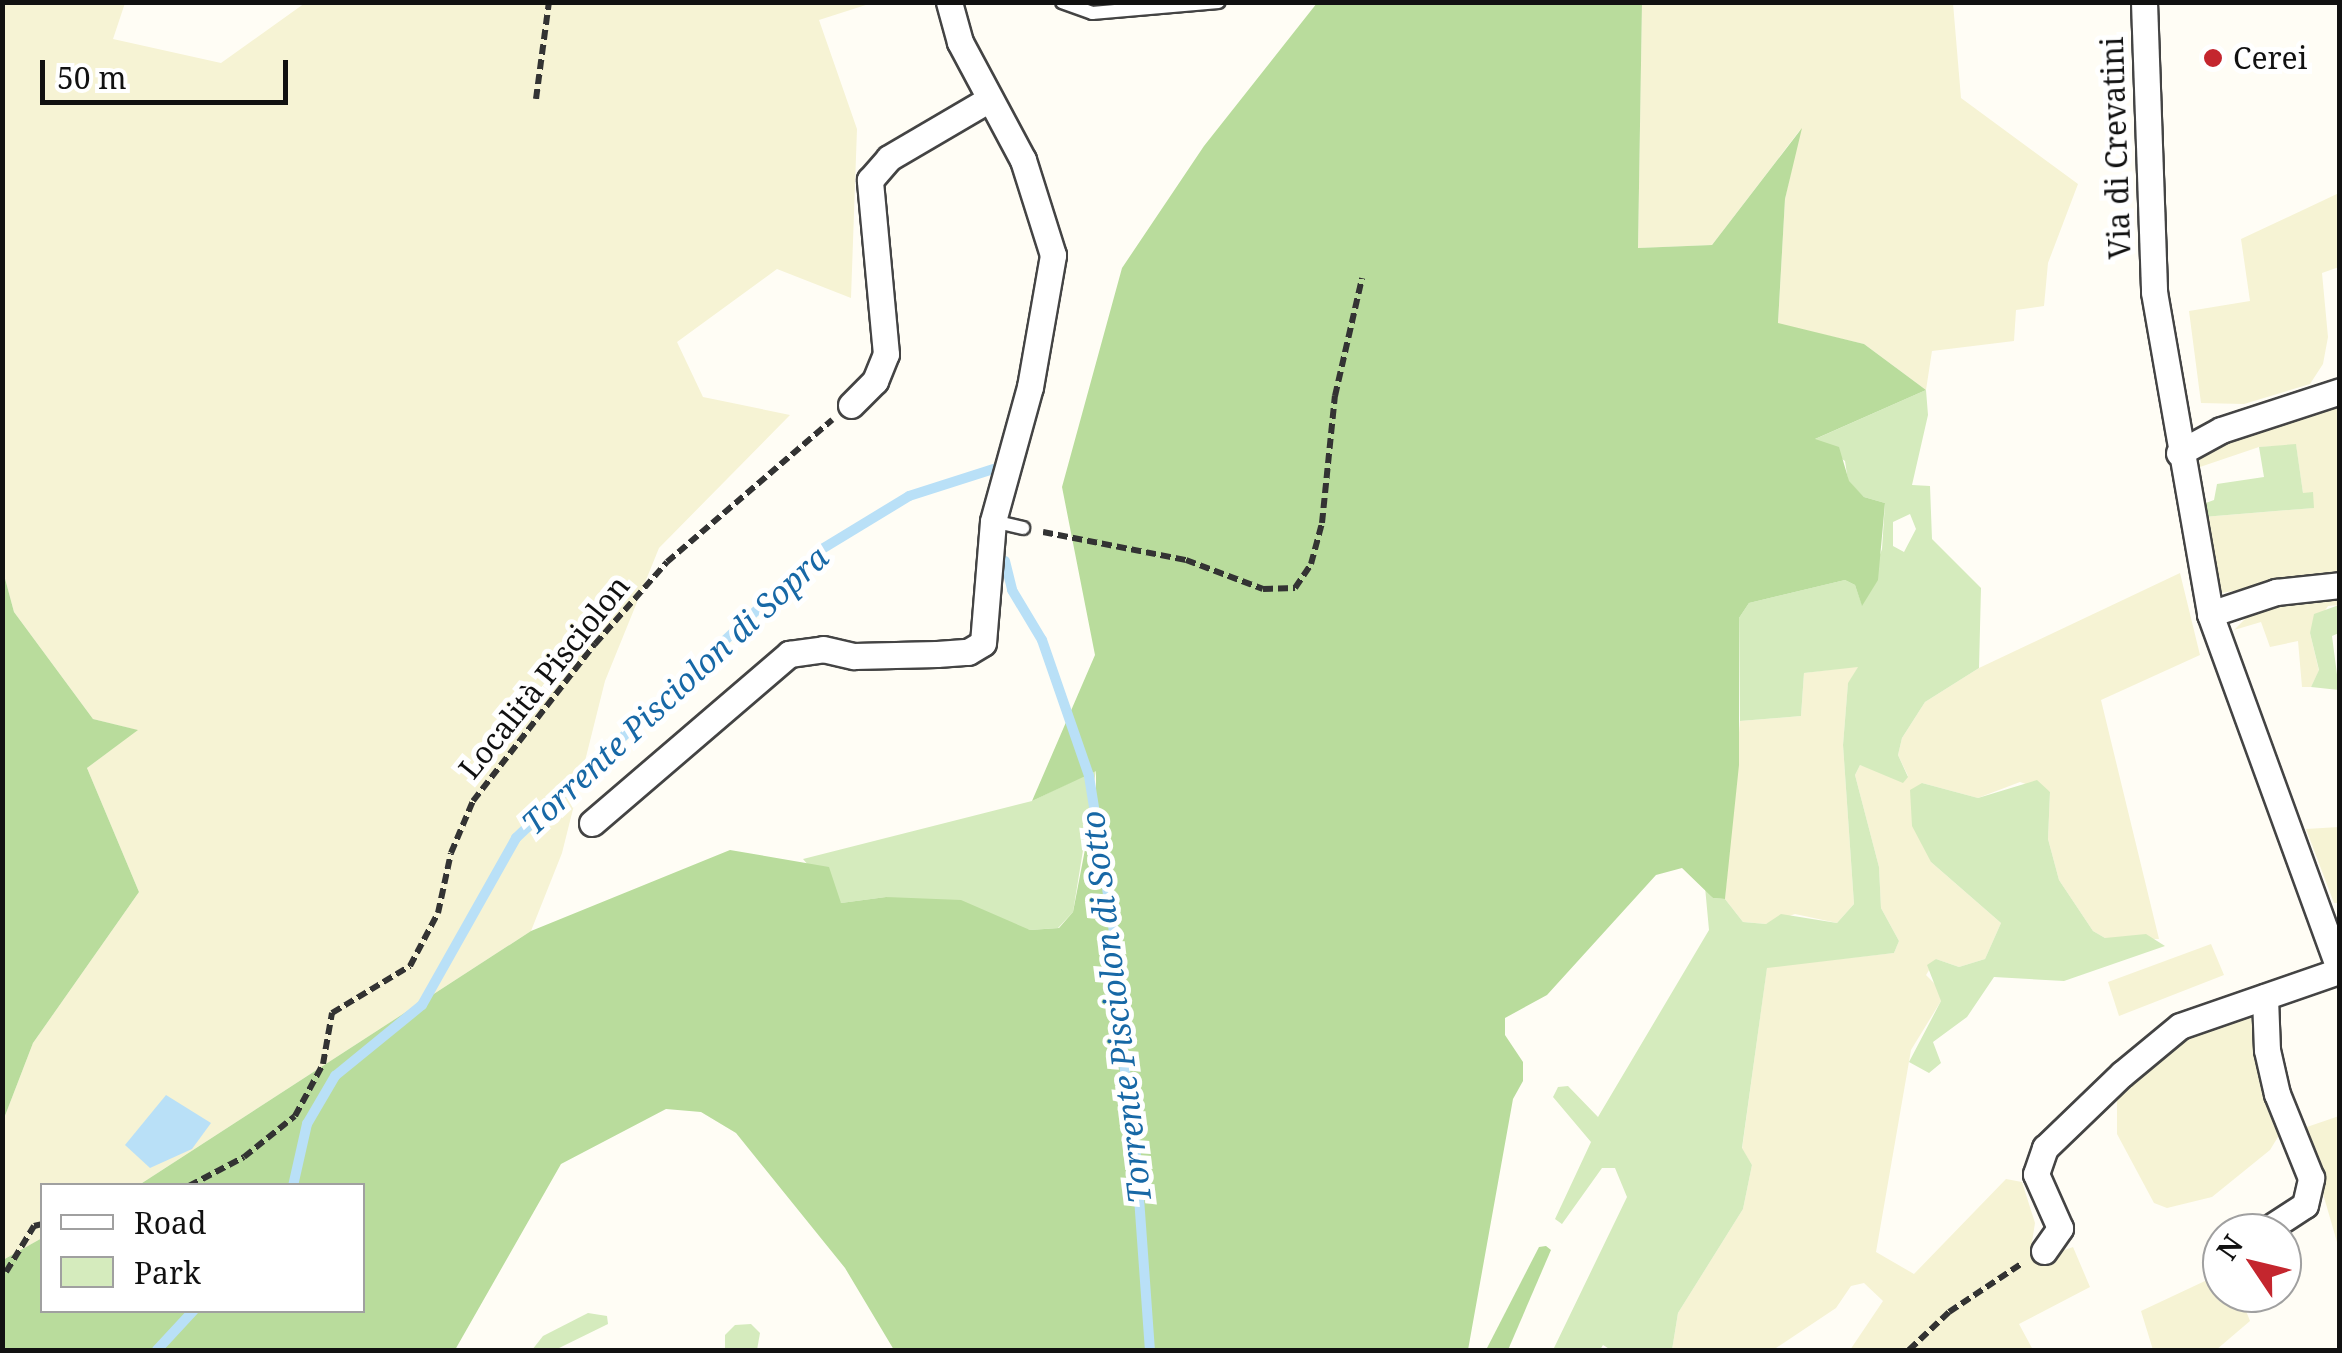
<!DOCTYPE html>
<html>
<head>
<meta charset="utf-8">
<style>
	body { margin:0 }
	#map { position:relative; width:2342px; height:1353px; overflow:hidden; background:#fffdf5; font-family:"Noto Serif",serif }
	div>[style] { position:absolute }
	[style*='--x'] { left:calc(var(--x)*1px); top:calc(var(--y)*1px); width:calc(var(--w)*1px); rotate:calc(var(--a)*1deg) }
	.farmland>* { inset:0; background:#f6f3d4 }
	.green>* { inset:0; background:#d5ebbd }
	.forest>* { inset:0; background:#b9dc9c }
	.water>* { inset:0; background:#b9e0f7 }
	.stream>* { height:10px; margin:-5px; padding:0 5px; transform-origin:5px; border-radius:5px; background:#b9e0f7 }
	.path>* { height:6px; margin-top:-3px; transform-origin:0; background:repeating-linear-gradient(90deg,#333 0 10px,transparent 0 15px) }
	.roads { filter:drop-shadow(2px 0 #444) drop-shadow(-2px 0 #444) drop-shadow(0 2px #444) drop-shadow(0 -2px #444) }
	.lane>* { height:12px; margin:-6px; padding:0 6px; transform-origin:6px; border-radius:6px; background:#fff }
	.street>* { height:25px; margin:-12.5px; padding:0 12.5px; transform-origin:12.5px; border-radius:12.5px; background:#fff }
	.dots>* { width:28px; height:28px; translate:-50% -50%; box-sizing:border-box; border:5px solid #fff; border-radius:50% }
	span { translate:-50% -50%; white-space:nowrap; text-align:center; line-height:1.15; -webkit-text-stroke:10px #fff; paint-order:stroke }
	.poi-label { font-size:30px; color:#111 }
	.left { translate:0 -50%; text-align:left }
	.street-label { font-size:30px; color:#111 }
	.water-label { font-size:32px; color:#1768a6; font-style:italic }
	.frame { position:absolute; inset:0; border:5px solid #111; pointer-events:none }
	.legend { position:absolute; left:40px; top:1183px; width:325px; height:130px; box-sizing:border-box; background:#fff; border:2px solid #a0a0a0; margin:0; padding:12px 18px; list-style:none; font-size:30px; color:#111 }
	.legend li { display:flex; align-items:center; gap:20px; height:50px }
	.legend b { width:50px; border:2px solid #a0a0a0 }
	.north { position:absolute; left:2202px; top:1213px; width:100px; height:100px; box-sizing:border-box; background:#fff; border:2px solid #a0a0a0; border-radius:50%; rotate:305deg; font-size:28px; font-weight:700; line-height:40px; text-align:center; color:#111 }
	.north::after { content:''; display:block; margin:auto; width:35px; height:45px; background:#c4262e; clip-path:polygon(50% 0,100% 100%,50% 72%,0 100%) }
	.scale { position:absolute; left:40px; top:60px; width:248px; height:45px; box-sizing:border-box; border:5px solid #111; border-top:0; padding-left:12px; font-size:30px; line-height:35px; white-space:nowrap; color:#111; -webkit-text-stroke:8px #fff; paint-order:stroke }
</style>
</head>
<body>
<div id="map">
	<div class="farmland">
		<i style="clip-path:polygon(3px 3px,125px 3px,113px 39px,221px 63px,305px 3px,872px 3px,819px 20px,857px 129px,851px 298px,777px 269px,677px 342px,703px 397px,790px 415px,659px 548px,605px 681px,562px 853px,531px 931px,139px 1185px,42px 1186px,42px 1238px,3px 1260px,3px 1121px,33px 1043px,139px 892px,87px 768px,137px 730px,93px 719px,14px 612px,3px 571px)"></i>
		<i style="clip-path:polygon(1642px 3px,1953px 3px,1961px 98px,2078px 184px,2048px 263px,2044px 306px,2016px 310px,2014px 341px,1932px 351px,1926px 390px,1864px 344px,1778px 324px,1785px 199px,1800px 130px,1712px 245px,1638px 248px)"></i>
		<i style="clip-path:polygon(2339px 193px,2339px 267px,2322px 273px,2328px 337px,2323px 364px,2310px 384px,2244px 404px,2201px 403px,2189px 311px,2250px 301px,2241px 239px)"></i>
		<i style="clip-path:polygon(2339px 405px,2339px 575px,2221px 593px,2203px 517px,2313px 508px,2313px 493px,2303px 493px,2296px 445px,2259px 447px,2200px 467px,2199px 454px,2215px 441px)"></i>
		<i style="clip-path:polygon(2180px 573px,2200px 655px,2101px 700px,2159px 939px,2105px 938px,2093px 931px,2059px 880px,2048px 839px,2050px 792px,2020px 782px,1978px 798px,1922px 783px,1931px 862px,2001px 923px,1985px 959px,1959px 967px,1936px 959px,1926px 975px,1939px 988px,1941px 1001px,1911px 1050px,1876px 1252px,1914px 1274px,2006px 1179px,2022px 1182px,2035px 1223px,2032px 1242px,2042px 1258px,2073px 1247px,2090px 1287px,2019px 1324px,2033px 1350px,1850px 1350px,1883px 1301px,1864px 1283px,1851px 1286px,1836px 1308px,1773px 1350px,1672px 1350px,1678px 1313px,1743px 1209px,1752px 1165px,1742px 1149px,1767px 967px,1894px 953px,1899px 941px,1881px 908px,1879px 867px,1855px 775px,1860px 765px,1908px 776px,1898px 755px,1902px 738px,1925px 702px,1979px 668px)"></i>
		<i style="clip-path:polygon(2339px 594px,2339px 605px,2328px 606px,2310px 633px,2319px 671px,2311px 687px,2302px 687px,2298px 641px,2270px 647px,2261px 622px,2234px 630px,2258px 606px)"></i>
		<i style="clip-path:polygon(1859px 666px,1848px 684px,1843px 745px,1854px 904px,1837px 923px,1795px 914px,1766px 924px,1743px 922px,1725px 899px,1740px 721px,1801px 716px,1804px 673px)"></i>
		<i style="clip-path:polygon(2339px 827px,2339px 903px,2334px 903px,2306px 829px)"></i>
		<i style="clip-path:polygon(2211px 944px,2224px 975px,2119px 1016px,2108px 982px)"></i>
		<i style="clip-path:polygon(2249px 1010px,2281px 1132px,2270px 1150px,2212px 1197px,2167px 1208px,2154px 1203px,2117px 1134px,2117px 1100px,2130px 1078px,2204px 1020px)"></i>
		<i style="clip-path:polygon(2339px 1116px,2339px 1249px,2304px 1128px)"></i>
		<i style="clip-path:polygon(2222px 1273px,2222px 1293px,2239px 1293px,2250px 1321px,2216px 1350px,2153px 1350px,2141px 1311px)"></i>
	</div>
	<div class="green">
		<i style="clip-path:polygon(evenodd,1926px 390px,1928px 415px,1912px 485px,1930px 486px,1932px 539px,1981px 588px,1979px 668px,1925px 702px,1902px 738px,1898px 755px,1908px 777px,1903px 783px,1860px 765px,1855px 775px,1879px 867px,1881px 908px,1899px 941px,1894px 953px,1767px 968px,1742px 1148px,1752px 1165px,1743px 1209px,1678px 1313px,1672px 1350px,1611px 1350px,1603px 1345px,1600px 1350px,1553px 1350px,1627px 1197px,1615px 1168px,1602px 1168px,1562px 1224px,1555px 1219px,1591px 1142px,1553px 1097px,1558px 1087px,1568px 1086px,1598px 1117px,1709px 930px,1705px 887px,1713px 898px,1725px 899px,1743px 922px,1766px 924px,1781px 914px,1837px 923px,1854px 904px,1843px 745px,1848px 683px,1858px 667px,1804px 673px,1801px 716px,1740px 721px,1739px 618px,1749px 603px,1845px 580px,1855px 585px,1862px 605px,1882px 549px,1885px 503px,1864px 497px,1848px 481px,1845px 461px,1813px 440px,1926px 390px,1910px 514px,1916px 529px,1904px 552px,1893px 546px,1893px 522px,1910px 514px)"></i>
		<i style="clip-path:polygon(2296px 444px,2303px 493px,2313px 492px,2314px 508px,2203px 517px,2203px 504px,2214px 500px,2217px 484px,2264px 477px,2259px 447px)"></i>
		<i style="clip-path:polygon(2339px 605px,2339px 633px,2332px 636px,2339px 690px,2311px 687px,2319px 670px,2310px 633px,2314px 614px)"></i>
		<i style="clip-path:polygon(1096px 770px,1073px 912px,1058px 928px,1030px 930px,886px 897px,841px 903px,803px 859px,1032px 801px)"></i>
		<i style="clip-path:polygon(2037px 780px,2050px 792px,2048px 839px,2059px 880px,2093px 931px,2105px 938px,2146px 934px,2165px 946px,2064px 981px,1994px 977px,1967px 1017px,1933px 1042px,1941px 1063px,1929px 1073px,1909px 1062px,1941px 1001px,1927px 965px,1936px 959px,1959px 967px,1985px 959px,2001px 923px,1931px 862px,1912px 826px,1910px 790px,1922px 783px,1978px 798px)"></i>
		<i style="clip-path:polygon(588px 1313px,607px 1316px,608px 1324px,555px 1350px,532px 1350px,543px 1336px)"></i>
		<i style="clip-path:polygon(751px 1324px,760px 1333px,757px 1350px,725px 1350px,725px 1335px,735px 1325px)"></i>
	</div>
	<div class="forest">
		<i style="clip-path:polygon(1317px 3px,1642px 3px,1638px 248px,1712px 245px,1802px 128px,1785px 199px,1778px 323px,1864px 344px,1926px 390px,1815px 439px,1839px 447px,1849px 481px,1864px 497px,1885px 503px,1878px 580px,1862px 606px,1855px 585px,1845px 580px,1749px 603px,1739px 618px,1739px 765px,1725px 899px,1713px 898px,1682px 868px,1656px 875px,1547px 995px,1505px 1018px,1505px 1035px,1523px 1062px,1523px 1081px,1513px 1099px,1468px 1350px,894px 1350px,845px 1268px,736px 1133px,701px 1112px,666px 1109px,561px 1164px,455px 1350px,3px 1350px,3px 1260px,42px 1238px,42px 1310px,362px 1310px,362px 1186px,139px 1185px,531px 931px,730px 850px,829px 867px,841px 903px,886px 897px,961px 900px,1030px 930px,1059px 928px,1073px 912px,1096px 792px,1096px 771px,1032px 801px,1095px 655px,1062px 487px,1122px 268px,1204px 146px)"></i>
		<i style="clip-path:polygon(3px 571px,14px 612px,93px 719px,138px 730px,87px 768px,139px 892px,33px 1043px,3px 1121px)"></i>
		<i style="clip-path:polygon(1546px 1246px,1551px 1250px,1508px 1350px,1486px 1350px,1539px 1247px)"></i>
	</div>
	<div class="water">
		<i style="clip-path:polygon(166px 1095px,211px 1123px,192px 1149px,150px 1168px,125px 1145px)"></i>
	</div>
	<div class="stream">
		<i style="--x:1005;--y:561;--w:30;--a:76"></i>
		<i style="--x:1012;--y:590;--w:58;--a:59"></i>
		<i style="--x:1042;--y:640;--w:144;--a:70.9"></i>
		<i style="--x:1089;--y:776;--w:165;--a:80.9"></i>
		<i style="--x:1115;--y:939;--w:55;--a:92.1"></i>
		<i style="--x:1113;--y:994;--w:136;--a:81.1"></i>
		<i style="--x:1134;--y:1128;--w:223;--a:85.9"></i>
		<i style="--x:293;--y:1186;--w:64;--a:-77.3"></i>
		<i style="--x:307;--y:1124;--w:56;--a:-59.7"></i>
		<i style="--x:335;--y:1076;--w:112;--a:-39.2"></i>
		<i style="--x:422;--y:1005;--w:192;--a:-60.6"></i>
		<i style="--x:516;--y:838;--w:421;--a:-43.4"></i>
		<i style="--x:822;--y:549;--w:102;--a:-31.3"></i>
		<i style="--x:909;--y:496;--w:96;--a:-17.7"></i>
		<i style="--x:157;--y:1350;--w:54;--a:-47.2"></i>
	</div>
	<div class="path">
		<i style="--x:536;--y:99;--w:98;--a:-82.4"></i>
		<i style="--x:1043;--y:532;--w:146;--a:11.1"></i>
		<i style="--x:1186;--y:560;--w:82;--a:20.6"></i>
		<i style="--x:1263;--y:589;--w:32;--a:-2"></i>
		<i style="--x:1295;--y:588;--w:29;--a:-56"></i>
		<i style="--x:1311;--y:564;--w:42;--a:-75"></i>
		<i style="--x:1322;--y:523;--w:128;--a:-84.2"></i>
		<i style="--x:1335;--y:396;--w:121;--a:-77.1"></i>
		<i style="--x:189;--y:1186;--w:62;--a:-27.8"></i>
		<i style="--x:244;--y:1157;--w:65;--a:-38.8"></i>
		<i style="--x:295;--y:1116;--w:59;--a:-61.7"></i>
		<i style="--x:323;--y:1064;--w:52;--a:-80"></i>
		<i style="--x:332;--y:1013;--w:91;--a:-31.1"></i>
		<i style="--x:410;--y:966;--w:60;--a:-62.2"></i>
		<i style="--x:438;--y:913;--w:61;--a:-77.8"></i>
		<i style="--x:451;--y:853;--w:56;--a:-67.1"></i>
		<i style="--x:473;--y:801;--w:199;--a:-52.2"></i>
		<i style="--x:595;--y:644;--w:109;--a:-48.7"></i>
		<i style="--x:667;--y:562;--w:218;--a:-40.7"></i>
		<i style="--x:6;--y:1272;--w:54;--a:-58.7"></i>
		<i style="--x:34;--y:1226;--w:8;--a:-14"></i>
		<i style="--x:1909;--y:1350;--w:55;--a:-43.5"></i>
		<i style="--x:1949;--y:1312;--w:87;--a:-33.7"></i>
	</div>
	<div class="roads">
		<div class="lane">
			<i style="--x:1062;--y:2;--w:32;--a:20"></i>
			<i style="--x:1092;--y:13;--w:127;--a:-5"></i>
			<i style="--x:993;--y:521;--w:31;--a:13"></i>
		</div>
		<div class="street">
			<i style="--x:2144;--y:2;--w:290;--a:88"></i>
			<i style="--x:2154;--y:292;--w:327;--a:80.1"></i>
			<i style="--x:2210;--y:614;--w:380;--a:70"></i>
			<i style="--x:851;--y:405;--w:34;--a:-45"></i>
			<i style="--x:875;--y:381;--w:29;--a:-68"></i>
			<i style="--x:886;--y:354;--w:175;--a:-95.3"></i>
			<i style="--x:870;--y:180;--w:29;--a:-49"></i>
			<i style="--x:889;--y:158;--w:115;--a:-30.4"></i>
			<i style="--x:2179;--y:453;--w:48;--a:-28.7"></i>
			<i style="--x:2221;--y:430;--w:125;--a:-18.1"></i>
			<i style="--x:2210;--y:614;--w:70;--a:-18.4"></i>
			<i style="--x:2276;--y:592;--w:64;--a:-6.2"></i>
			<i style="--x:592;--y:823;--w:260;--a:-40.6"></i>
			<i style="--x:789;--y:654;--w:34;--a:-8"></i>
			<i style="--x:823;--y:649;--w:32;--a:13"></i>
			<i style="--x:854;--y:656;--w:83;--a:-1.4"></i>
			<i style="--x:937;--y:654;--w:31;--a:-4"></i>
			<i style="--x:968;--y:652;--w:17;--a:-31"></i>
			<i style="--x:983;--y:643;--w:122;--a:-85.3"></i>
			<i style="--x:993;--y:521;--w:139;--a:-74.6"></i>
			<i style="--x:1030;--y:387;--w:134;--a:-80.1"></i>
			<i style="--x:1053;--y:255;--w:100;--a:-107.5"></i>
			<i style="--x:1023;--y:160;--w:134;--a:-118.1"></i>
			<i style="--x:960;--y:42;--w:41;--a:-105.4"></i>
			<i style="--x:2262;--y:1233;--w:51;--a:-33.1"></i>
			<i style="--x:2305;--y:1205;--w:28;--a:-77"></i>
			<i style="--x:2311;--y:1178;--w:91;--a:-112"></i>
			<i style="--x:2277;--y:1094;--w:45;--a:-102.8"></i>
			<i style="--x:2267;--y:1050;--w:53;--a:-92.2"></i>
			<i style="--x:2044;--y:1251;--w:28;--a:-55"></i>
			<i style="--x:2060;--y:1228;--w:59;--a:-114"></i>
			<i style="--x:2036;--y:1174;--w:28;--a:-71"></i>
			<i style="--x:2045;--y:1148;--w:107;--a:-43.9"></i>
			<i style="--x:2122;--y:1074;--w:75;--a:-39.6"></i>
			<i style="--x:2180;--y:1026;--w:168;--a:-19.1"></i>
		</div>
	</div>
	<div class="dots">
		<i style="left:2213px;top:58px;background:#c4262e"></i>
	</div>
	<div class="poi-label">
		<span class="left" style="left:2233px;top:58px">Cerei</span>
	</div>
	<div class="street-label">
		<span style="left:2116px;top:148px;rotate:-92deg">Via di Crevatini</span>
		<span style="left:544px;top:677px;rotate:-51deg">Località Pisciolon</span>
	</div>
	<div class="water-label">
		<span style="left:675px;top:690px;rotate:-43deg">Torrente Pisciolon di Sopra</span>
		<span style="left:1116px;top:1007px;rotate:-97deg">Torrente Pisciolon di Sotto</span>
	</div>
	<div class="frame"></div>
	<ul class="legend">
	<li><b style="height:12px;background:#fff"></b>Road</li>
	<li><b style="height:28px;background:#d5ebbd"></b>Park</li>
	</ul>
	<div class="north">N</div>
	<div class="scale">50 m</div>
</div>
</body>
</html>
